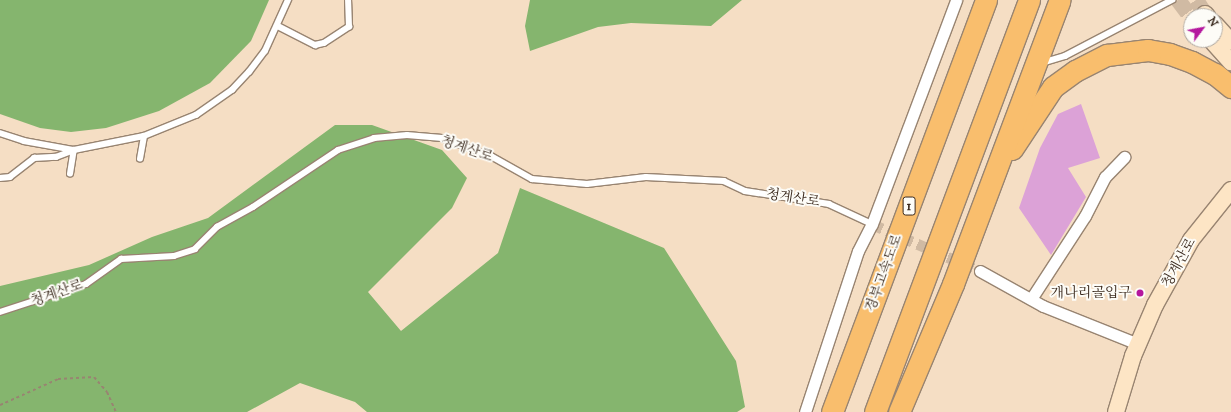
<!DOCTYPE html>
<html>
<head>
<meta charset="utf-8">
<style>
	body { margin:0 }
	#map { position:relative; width:1231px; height:412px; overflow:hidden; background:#f5dec4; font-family:"IM FELL DW Pica","Noto Serif KR",serif }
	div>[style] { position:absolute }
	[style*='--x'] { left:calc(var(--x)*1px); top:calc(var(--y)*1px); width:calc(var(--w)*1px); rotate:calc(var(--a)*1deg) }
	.forest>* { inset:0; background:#85b56e }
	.building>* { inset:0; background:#dca2d7 }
	.street-tunnel>* { height:11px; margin-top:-5.5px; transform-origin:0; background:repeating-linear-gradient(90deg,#d0baa3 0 11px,transparent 0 16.5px) }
	.secondary-tunnel>* { height:16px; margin-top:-8px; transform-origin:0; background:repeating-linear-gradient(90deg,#d0baa3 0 16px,transparent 0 24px) }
	.path>* { height:2px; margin-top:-1px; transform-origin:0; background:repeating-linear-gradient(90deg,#988471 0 3px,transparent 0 6px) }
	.roads { filter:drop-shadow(1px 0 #988471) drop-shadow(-1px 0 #988471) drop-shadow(0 1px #988471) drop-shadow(0 -1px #988471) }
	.lane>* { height:5.5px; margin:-2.75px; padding:0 2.75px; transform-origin:2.75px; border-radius:2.75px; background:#fff }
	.street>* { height:11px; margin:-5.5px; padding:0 5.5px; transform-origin:5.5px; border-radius:5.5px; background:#fff }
	.secondary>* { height:16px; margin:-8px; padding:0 8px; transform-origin:8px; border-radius:8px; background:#fde5c5 }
	.highway>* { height:21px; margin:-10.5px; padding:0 10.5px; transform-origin:10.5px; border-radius:10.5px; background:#f9be6d }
	.dots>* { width:11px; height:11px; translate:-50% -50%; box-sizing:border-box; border:2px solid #fdfcf7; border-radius:50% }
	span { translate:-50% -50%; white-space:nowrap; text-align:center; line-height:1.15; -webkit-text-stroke:4px #fdfcf7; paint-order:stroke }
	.shield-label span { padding:1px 3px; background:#fdfcf7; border:1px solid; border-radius:3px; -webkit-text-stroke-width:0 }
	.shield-label { font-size:13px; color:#3b2a1e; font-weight:700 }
	.street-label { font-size:14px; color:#3b2a1e }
	.poi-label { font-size:14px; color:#3b2a1e }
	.right { translate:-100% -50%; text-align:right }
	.north { position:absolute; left:1183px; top:8px; width:40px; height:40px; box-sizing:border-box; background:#fdfcf7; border:1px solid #afa8a0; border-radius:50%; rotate:58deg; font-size:11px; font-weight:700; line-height:16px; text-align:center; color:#3b2a1e }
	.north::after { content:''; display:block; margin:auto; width:14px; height:18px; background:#b5179e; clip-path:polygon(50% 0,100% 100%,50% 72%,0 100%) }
</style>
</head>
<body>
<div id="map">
	<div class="forest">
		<i style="clip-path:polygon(0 0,269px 0,251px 41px,210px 83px,159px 111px,106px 128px,71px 132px,40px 128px,0 114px)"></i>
		<i style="clip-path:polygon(530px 0,742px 0,711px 26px,631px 23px,598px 27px,530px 51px,525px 26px)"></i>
		<i style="clip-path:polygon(335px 125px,372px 125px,442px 150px,467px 178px,452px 208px,368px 292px,401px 331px,498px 253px,520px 188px,664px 248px,736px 361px,745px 407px,737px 412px,367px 412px,355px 402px,300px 383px,247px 412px,0 412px,0 286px,89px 265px,152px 237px,208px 218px)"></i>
	</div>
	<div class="building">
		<i style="clip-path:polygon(1081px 104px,1100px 158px,1068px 168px,1086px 197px,1051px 255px,1019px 208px,1040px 148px,1058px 114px)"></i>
	</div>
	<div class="street-tunnel">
		<i style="--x:872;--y:224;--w:118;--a:23.5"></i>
	</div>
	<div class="secondary-tunnel">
		<i style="--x:1178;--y:0;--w:21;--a:53"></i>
		<i style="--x:1196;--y:0;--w:17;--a:57"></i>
	</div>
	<div class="path">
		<i style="--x:0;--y:405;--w:64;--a:-24.1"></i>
		<i style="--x:58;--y:379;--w:36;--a:-3"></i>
		<i style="--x:94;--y:377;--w:20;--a:49"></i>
		<i style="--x:107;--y:392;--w:22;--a:66"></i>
	</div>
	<div class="roads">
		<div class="lane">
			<i style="--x:278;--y:26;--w:42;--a:27.2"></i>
			<i style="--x:315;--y:45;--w:9;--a:-13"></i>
			<i style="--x:324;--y:43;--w:30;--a:-33"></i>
			<i style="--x:349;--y:27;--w:27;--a:-92"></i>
			<i style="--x:1042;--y:63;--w:24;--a:-17"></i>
			<i style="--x:1065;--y:56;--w:121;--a:-27.6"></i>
			<i style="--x:0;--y:133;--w:25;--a:18"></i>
			<i style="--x:24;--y:141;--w:51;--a:10.2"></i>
			<i style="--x:140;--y:159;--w:23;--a:-80"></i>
			<i style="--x:70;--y:174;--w:24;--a:-81"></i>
			<i style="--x:0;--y:178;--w:10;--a:-6"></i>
			<i style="--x:10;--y:177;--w:31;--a:-38"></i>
			<i style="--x:34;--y:158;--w:22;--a:-3"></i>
			<i style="--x:56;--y:157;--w:19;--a:-21"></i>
			<i style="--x:74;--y:150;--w:71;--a:-11.3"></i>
			<i style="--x:144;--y:136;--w:56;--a:-22"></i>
			<i style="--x:196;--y:115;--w:44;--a:-34.8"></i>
			<i style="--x:232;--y:90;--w:25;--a:-47"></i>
			<i style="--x:249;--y:72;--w:26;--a:-53"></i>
			<i style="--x:265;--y:51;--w:56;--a:-65.7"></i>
			<i style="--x:0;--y:312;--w:90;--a:-18"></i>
			<i style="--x:86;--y:284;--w:43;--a:-35.5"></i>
			<i style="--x:121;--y:259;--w:53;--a:-3.2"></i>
			<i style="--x:174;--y:256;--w:22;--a:-18"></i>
			<i style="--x:195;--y:249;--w:31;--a:-45"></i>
			<i style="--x:217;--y:227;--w:41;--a:-29.1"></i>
			<i style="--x:253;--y:207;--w:102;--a:-33.8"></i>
			<i style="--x:338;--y:150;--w:38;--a:-18"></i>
			<i style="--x:374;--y:138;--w:33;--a:-5"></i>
			<i style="--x:407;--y:135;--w:35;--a:5"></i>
			<i style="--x:442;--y:138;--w:52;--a:20.2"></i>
			<i style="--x:491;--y:156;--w:47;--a:29.3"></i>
			<i style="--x:532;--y:179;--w:55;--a:5.2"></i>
			<i style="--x:587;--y:184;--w:59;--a:-6.8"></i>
			<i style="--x:646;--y:177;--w:78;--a:2.9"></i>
			<i style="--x:724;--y:181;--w:23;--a:25"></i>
			<i style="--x:745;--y:191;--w:85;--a:8.8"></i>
			<i style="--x:829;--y:204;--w:47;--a:24.9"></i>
		</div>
		<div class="street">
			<i style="--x:980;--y:271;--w:72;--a:29.1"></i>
			<i style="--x:1043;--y:306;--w:102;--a:21.8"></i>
			<i style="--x:1031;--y:299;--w:99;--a:-57"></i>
			<i style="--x:1085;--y:216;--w:44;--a:-62.9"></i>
			<i style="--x:1105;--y:177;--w:28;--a:-46"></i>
			<i style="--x:805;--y:412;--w:169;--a:-71.8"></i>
			<i style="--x:858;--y:251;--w:30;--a:-63"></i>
			<i style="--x:872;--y:224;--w:239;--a:-69.4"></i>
		</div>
		<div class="secondary">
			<i style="--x:1205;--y:14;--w:3;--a:45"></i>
			<i style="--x:1215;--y:24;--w:24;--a:48"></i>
			<i style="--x:1211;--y:40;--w:30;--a:48"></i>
			<i style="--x:1116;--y:412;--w:59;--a:-73.1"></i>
			<i style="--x:1133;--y:356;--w:56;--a:-66.7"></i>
			<i style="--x:1155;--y:305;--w:74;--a:-61"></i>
			<i style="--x:1191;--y:240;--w:64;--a:-51.3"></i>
		</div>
		<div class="highway">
			<i style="--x:1012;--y:149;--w:74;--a:-56.5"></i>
			<i style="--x:1053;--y:87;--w:27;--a:-36"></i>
			<i style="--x:1075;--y:71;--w:36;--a:-27"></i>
			<i style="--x:1107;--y:55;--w:41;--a:-7"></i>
			<i style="--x:1148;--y:50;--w:22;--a:10"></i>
			<i style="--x:1170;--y:54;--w:23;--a:20"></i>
			<i style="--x:1192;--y:62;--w:26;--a:28"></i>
			<i style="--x:1215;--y:74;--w:21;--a:39"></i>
			<i style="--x:832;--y:412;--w:440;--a:-69.5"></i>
			<i style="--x:875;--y:412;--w:440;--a:-69.5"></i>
			<i style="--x:899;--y:412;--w:139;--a:-67.1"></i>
			<i style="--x:953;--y:284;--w:303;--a:-69.4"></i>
		</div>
	</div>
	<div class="dots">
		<i style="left:1140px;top:293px;background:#b5179e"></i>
	</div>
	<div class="shield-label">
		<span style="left:909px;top:206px">1</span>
	</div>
	<div class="street-label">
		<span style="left:467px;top:149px;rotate:19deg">청계산로</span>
		<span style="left:793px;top:198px;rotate:9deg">청계산로</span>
		<span style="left:1179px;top:263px;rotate:-61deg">청계산로</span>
		<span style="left:884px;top:273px;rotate:-70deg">경부고속도로</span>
		<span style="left:57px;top:293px;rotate:-19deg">청계산로</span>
	</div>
	<div class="poi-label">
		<span class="right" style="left:1132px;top:293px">개나리골입구</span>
	</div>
	<div class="north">N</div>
</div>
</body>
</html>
